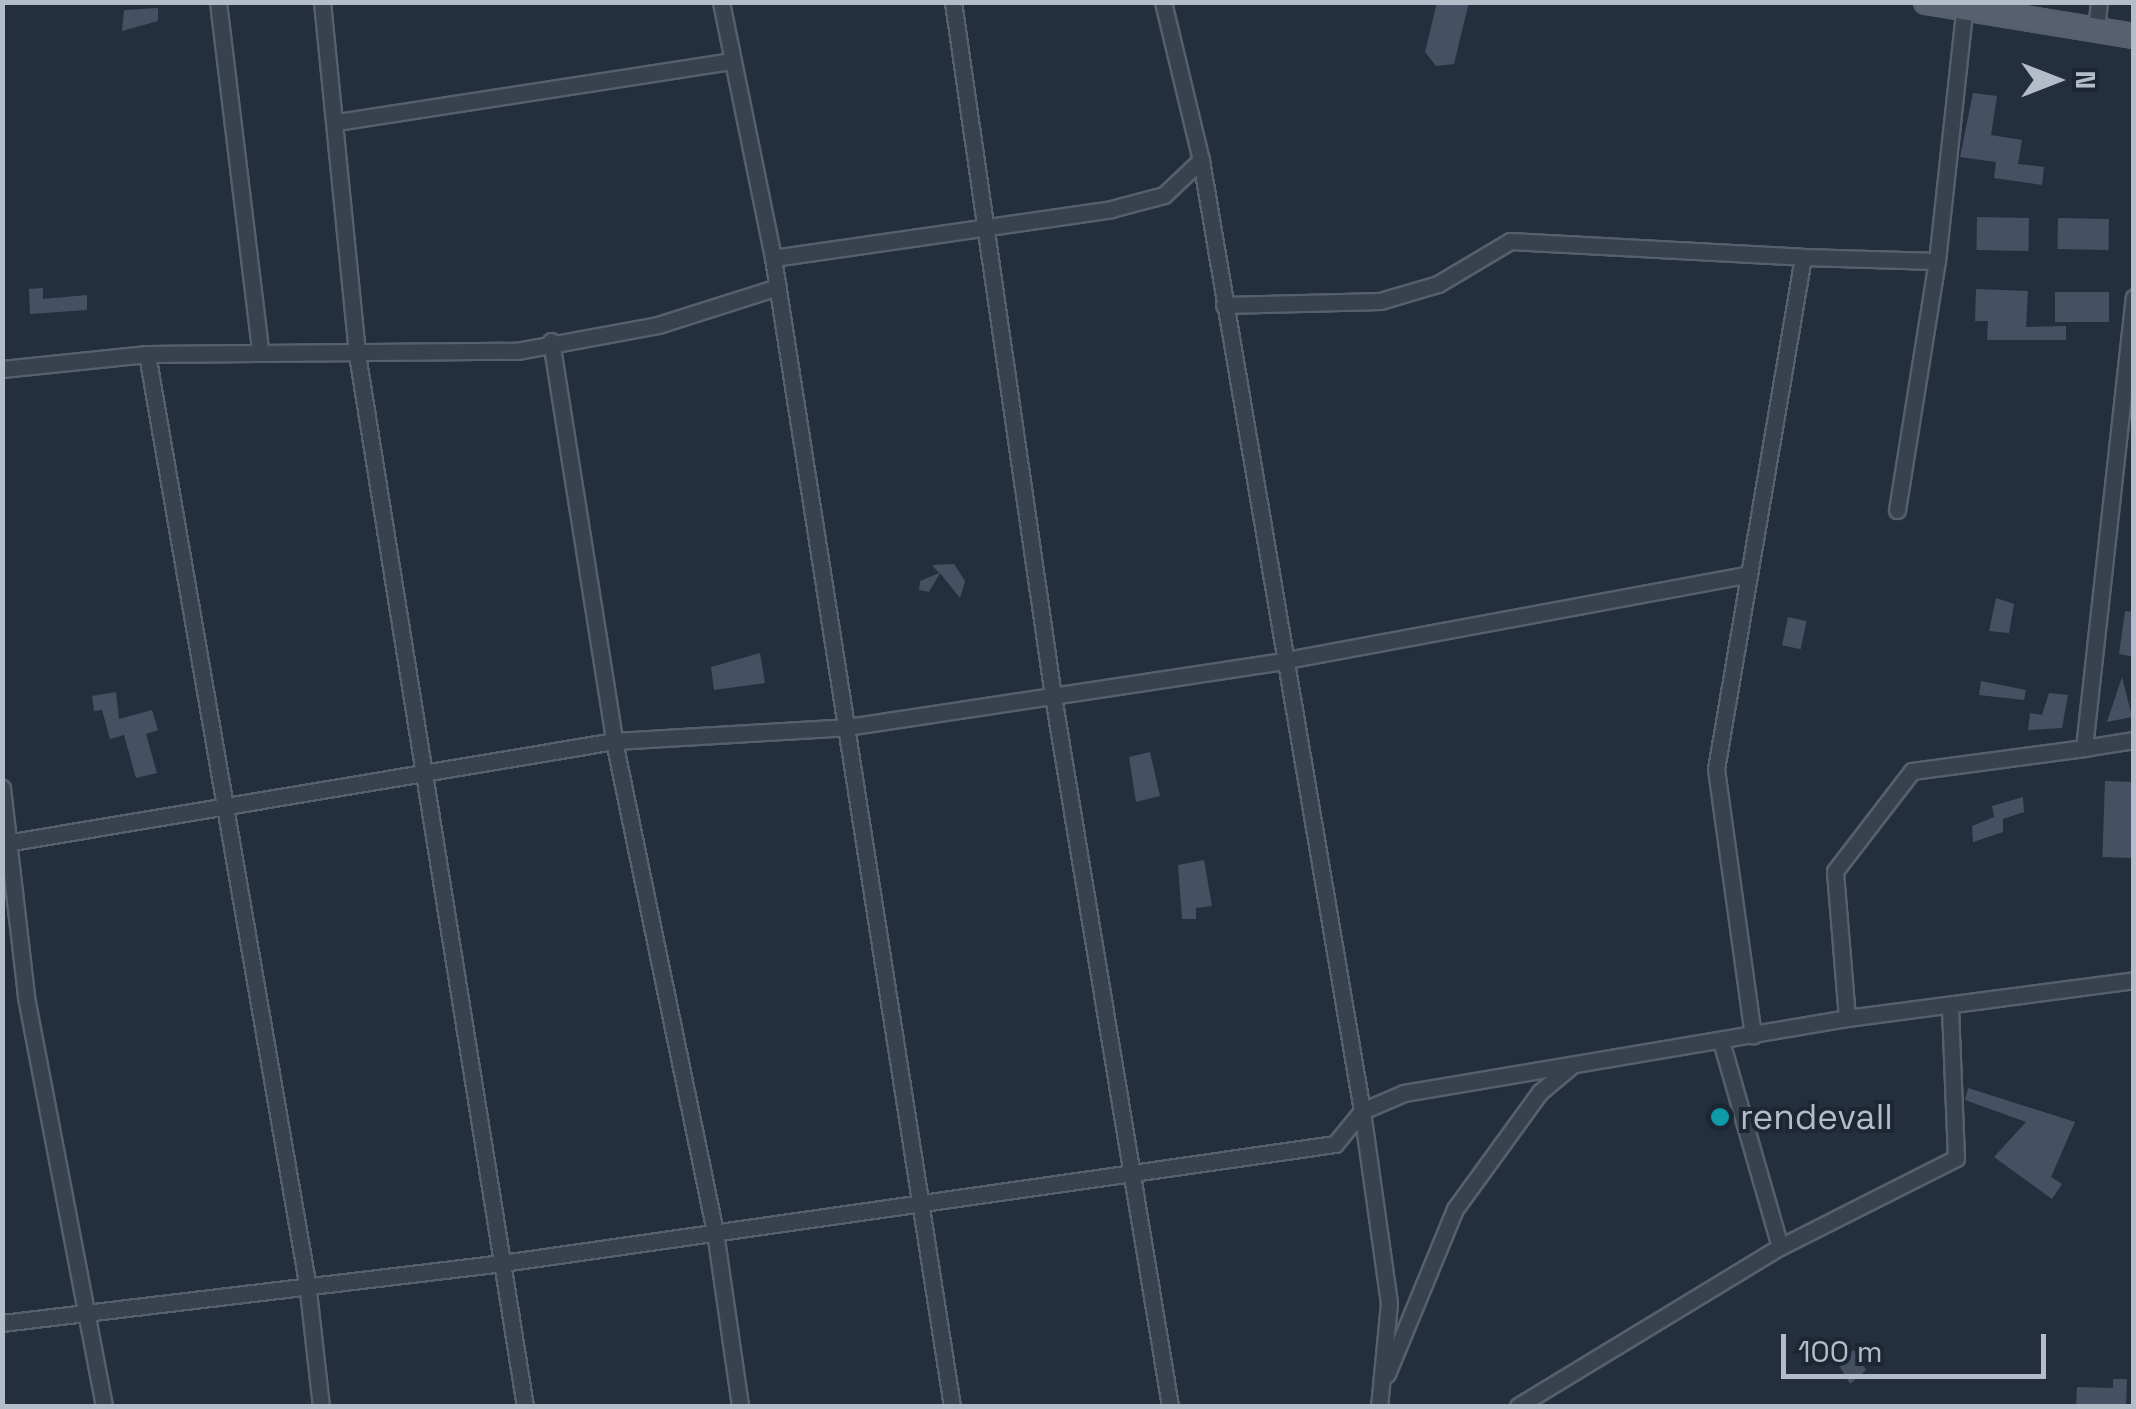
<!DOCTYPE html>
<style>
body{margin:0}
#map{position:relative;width:2136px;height:1409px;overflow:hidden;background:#242f3e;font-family:"Space Grotesk",sans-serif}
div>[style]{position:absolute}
.building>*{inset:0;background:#455162;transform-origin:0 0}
.roads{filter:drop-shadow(2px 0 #565f6c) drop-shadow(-2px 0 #565f6c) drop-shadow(0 2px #565f6c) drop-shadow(0 -2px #565f6c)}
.minor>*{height:15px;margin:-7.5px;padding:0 7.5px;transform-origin:7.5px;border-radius:7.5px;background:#38414e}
.primary>*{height:22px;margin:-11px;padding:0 11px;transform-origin:11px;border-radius:11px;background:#56606e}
.dots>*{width:28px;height:28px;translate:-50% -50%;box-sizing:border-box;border:5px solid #1d2633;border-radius:50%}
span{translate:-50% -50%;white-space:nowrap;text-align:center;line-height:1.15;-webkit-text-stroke:8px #1d2633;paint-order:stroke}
.poi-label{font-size:35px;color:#b4bcc9}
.left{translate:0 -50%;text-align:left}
.frame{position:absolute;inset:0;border:5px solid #b4bcc9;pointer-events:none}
.north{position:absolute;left:2006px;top:30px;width:100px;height:100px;-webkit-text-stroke:8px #1d2633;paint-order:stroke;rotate:90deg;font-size:28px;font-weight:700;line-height:40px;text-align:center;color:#b4bcc9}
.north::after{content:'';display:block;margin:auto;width:35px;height:45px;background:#b4bcc9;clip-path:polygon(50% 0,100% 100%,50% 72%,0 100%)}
.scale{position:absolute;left:1781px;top:1334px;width:265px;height:45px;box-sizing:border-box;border:5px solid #b4bcc9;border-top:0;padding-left:12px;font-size:30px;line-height:35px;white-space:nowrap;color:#b4bcc9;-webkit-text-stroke:8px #1d2633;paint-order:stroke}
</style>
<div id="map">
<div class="building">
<div style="clip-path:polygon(1437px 2px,1469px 2px,1454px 64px,1436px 66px,1425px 52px)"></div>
<div style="clip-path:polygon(158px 8px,158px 21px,122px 31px,124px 10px)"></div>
<div style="clip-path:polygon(1973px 93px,1997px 96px,1991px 135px,2022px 140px,2018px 164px,2044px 167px,2042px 185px,1994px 178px,1996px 162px,1960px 157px)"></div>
<div style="left:1977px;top:217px;width:52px;height:33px;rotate:1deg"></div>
<div style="left:2058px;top:218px;width:51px;height:31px;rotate:1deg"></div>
<div style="clip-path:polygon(43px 288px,43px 299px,87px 295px,87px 310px,30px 314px,29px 289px)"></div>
<div style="clip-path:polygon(1976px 289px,2028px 291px,2026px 327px,2066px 326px,2066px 340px,1987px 340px,1988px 321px,1975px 321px)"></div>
<div style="left:2055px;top:292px;width:54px;height:30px"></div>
<div style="clip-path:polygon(954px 564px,965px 581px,960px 598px,940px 573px,929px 592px,919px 590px,920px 581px,939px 573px,932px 565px)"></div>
<div style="clip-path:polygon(1996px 598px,2014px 604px,2009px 633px,1989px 631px)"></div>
<div style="clip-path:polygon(2125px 611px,2134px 612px,2134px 657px,2119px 654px)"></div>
<div style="left:1788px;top:617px;width:19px;height:29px;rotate:12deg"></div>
<div style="clip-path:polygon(760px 653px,765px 683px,714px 690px,711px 667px)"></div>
<div style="clip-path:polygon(2122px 677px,2132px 717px,2107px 722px)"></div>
<div style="clip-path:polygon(1981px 681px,2026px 690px,2024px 700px,1979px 695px)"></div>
<div style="clip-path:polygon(116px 692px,119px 719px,152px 710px,158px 730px,146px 734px,157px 773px,136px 778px,124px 735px,110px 739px,102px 710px,94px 711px,92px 696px)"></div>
<div style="clip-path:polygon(2049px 693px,2068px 695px,2062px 728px,2028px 730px,2030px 713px,2042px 715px)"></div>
<div style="clip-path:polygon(1150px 752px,1160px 796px,1136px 802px,1129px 757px)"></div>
<div style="left:2105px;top:781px;width:29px;height:76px;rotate:2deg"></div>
<div style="clip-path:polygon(2023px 797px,2024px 812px,2003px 819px,2003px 832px,1973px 842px,1972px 826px,1994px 817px,1992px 806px)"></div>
<div style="clip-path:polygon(1204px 860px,1212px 906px,1196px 908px,1196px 919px,1182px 919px,1178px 865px)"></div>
<div style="clip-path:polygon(1968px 1088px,2075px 1122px,2051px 1177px,2062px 1184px,2052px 1199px,1994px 1157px,2026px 1122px,1965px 1100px)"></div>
<div style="clip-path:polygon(1854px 1350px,1866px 1370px,1850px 1384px,1837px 1362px)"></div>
<div style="clip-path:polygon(2113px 1379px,2127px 1379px,2126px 1406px,2076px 1406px,2077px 1387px,2113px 1388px)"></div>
</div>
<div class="roads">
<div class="minor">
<div style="left:218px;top:2px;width:352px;rotate:83.1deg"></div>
<div style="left:322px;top:2px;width:354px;rotate:84.3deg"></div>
<div style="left:357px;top:354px;width:1065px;rotate:80.93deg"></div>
<div style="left:721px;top:2px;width:261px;rotate:78.5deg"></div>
<div style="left:773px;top:258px;width:1162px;rotate:81.14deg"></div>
<div style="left:953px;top:2px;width:701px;rotate:81.8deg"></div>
<div style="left:1053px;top:696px;width:720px;rotate:80.64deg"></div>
<div style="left:1163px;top:2px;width:163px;rotate:76.5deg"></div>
<div style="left:1201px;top:160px;width:965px;rotate:80.39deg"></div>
<div style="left:1362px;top:1111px;width:194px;rotate:82deg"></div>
<div style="left:1389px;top:1303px;width:103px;rotate:95.5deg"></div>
<div style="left:2096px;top:30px;width:28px;rotate:-84deg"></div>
<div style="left:337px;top:122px;width:399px;rotate:-8.8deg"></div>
<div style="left:1803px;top:257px;width:134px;rotate:1.7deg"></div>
<div style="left:773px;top:258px;width:342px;rotate:-8.2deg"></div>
<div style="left:1111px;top:209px;width:55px;rotate:-14.8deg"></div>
<div style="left:1164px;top:195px;width:51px;rotate:-43.4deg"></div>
<div style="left:1224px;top:305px;width:156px;rotate:-1.5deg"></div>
<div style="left:1380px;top:301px;width:60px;rotate:-16.3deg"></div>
<div style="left:1438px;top:284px;width:84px;rotate:-30.8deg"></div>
<div style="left:1510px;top:241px;width:293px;rotate:3.1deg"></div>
<div style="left:1803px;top:257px;width:519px;rotate:99.64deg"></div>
<div style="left:1716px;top:769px;width:269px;rotate:82.1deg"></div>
<div style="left:551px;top:341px;width:405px;rotate:81deg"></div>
<div style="left:614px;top:741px;width:501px;rotate:78.38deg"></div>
<div style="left:715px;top:1232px;width:176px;rotate:81.8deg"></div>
<div style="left:147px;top:354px;width:942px;rotate:80.22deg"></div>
<div style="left:307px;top:1282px;width:125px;rotate:83.6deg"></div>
<div style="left:2px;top:369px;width:146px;rotate:-5.9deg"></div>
<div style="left:147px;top:354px;width:370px;rotate:-0.5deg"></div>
<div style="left:517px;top:351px;width:143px;rotate:-10.4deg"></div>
<div style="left:658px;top:325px;width:126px;rotate:-17.6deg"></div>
<div style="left:1897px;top:510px;width:252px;rotate:-80.9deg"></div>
<div style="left:1937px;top:261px;width:261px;rotate:-83.8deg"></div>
<div style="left:2084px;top:748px;width:51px;rotate:-9.1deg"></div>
<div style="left:2px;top:788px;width:210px;rotate:83.4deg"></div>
<div style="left:26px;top:997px;width:416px;rotate:79.2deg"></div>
<div style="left:12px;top:842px;width:610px;rotate:-9.52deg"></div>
<div style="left:614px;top:741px;width:233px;rotate:-3.4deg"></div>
<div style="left:847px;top:727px;width:439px;rotate:-8.6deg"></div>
<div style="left:1281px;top:661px;width:476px;rotate:-10.5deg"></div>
<div style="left:1847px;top:1018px;width:147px;rotate:-94.7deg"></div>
<div style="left:1835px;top:871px;width:126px;rotate:-52.4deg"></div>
<div style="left:1912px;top:771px;width:174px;rotate:-7.6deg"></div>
<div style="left:2084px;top:748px;width:453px;rotate:-83.7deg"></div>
<div style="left:1721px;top:1041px;width:214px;rotate:74deg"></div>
<div style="left:2px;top:1323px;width:505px;rotate:-6.83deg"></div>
<div style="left:503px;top:1263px;width:840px;rotate:-8.14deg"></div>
<div style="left:1335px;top:1144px;width:43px;rotate:-50.7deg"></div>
<div style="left:1362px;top:1111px;width:46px;rotate:-23.2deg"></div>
<div style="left:1404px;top:1093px;width:449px;rotate:-9.6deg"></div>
<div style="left:1847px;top:1018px;width:290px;rotate:-7.5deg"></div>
<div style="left:1387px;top:1374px;width:178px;rotate:-67.6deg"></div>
<div style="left:1455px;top:1209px;width:145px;rotate:-54deg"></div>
<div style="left:1540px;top:1092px;width:39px;rotate:-40deg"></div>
<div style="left:1518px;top:1406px;width:306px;rotate:-31.3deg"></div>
<div style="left:1780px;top:1247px;width:197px;rotate:-26.8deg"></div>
<div style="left:1956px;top:1158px;width:152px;rotate:-92.3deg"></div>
</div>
<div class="primary">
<div style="left:1926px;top:2px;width:211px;rotate:9.3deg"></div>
</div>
</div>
<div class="dots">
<div style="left:1720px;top:1117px;background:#0f9aa8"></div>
</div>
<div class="poi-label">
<span class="left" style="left:1740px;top:1117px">rendevall</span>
</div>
<div class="frame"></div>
<div class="north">N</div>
<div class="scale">100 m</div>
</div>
